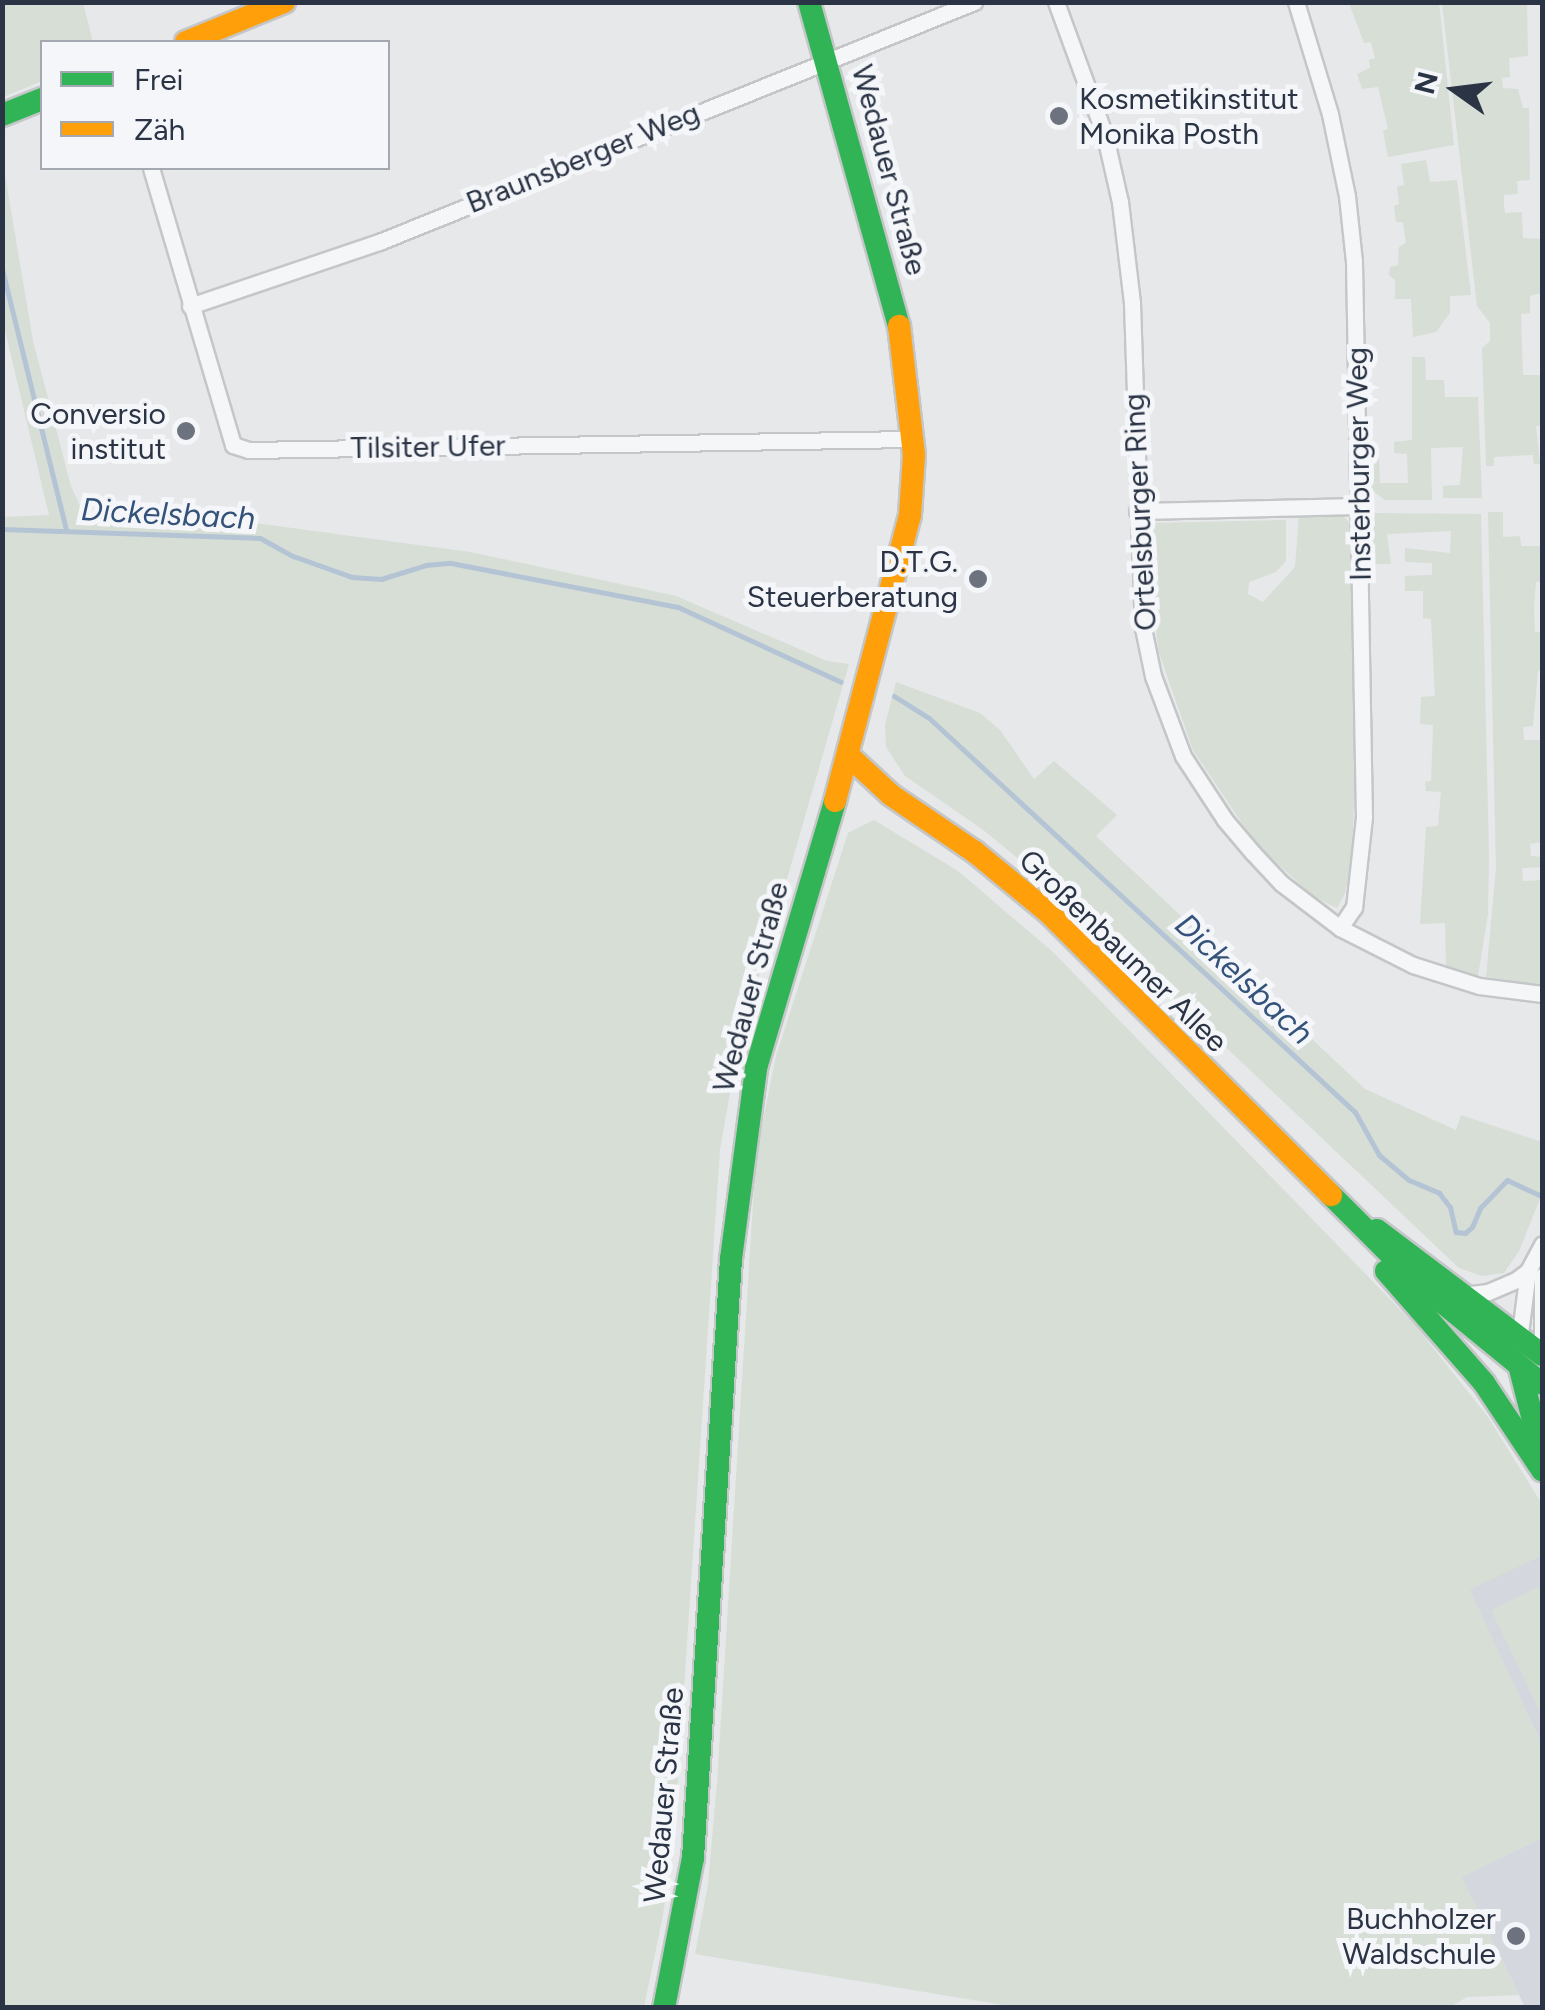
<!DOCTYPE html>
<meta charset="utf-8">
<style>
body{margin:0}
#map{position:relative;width:1545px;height:2010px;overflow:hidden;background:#e6e8ea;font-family:Figtree,sans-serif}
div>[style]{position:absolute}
.built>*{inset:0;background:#d4d7dd}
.green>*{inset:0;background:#d6ded6}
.stream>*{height:5px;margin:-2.5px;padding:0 2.5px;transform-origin:2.5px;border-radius:2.5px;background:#b4c4d5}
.roads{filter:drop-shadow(2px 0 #c4c6c8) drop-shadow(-2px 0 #c4c6c8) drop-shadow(0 2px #c4c6c8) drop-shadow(0 -2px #c4c6c8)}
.street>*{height:15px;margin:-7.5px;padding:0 7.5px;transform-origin:7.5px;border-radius:7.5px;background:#f5f6f7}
.fast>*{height:22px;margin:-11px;padding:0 11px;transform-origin:11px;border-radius:11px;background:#30b455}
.slow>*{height:22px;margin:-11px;padding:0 11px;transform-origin:11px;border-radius:11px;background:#ff9f0a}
.dots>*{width:28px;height:28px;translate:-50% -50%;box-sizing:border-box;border:5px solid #f4f6f9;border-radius:50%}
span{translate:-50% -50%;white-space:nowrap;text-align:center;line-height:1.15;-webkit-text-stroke:10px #f4f6f9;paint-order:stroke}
.poi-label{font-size:30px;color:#2b3445}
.left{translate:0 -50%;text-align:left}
.right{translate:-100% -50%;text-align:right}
.street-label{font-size:30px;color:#2b3445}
.water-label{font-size:32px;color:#34527a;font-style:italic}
.frame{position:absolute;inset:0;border:5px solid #2b3445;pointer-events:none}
.legend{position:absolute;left:40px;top:40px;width:350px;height:130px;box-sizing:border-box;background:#f4f6f9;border:2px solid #a4a8b1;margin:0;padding:12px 18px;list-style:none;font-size:30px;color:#2b3445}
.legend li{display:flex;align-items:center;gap:20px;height:50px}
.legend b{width:50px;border:2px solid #a4a8b1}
.north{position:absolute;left:1405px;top:40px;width:100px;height:100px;-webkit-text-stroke:8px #f4f6f9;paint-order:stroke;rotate:284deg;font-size:28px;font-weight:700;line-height:40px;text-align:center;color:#2b3445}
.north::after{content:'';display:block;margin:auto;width:35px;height:45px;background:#2b3445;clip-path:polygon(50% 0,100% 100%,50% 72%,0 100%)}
</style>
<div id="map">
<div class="built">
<div style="clip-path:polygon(1542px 1555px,1542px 1745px,1469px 1589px)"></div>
<div style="clip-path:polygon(1542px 1838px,1542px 2007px,1525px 2007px,1461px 1877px)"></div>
</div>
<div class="green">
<div style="clip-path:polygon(3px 2px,83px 3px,93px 42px,42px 42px,42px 81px,3px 97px)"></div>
<div style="clip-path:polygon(1349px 3px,1439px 3px,1454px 145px,1388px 157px,1383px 131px,1388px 129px,1378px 87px,1362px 89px,1357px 74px,1370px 68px,1369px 60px,1375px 58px,1371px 42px,1364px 43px)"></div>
<div style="clip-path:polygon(1442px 3px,1527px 3px,1528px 56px,1509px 58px,1510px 77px,1502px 78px,1503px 88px,1518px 89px,1523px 108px,1529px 108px,1530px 180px,1517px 181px,1518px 194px,1504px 195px,1504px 204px,1505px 213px,1522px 212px,1523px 238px,1541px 239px,1541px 293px,1530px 296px,1530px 313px,1521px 314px,1523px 375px,1542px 375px,1541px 425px,1536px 426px,1540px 464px,1534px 464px,1533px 455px,1494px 457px,1494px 466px,1486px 466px,1482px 348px,1490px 341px,1490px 323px,1477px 306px)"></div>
<div style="clip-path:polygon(1426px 160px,1430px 182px,1457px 180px,1471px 295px,1450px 296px,1450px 313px,1436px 332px,1413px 337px,1411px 299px,1395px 299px,1395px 280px,1389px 275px,1390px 267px,1398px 265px,1399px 247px,1406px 243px,1403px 222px,1396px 222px,1394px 206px,1399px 204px,1397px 187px,1404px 185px,1401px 164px)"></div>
<div style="clip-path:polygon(3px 163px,33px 341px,71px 486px,84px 515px,169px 523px,255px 523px,470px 552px,676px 596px,827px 661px,849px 664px,737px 1052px,720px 1150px,675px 1822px,663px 1915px,644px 2007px,3px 2007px,2px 517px,49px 515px,3px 322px)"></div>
<div style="clip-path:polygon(1412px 357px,1425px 357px,1426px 380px,1444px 380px,1445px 397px,1478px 397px,1482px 498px,1443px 498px,1443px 486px,1460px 485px,1463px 447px,1431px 448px,1432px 500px,1385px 500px,1370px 489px,1369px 455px,1379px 455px,1380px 483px,1408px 483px,1407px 454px,1394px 453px,1394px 442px,1412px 440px)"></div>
<div style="clip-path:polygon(1488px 512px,1503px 512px,1503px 537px,1520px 536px,1521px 546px,1542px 546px,1542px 581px,1536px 582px,1534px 608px,1535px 632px,1542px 632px,1542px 670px,1538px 671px,1533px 726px,1523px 727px,1524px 740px,1542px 740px,1542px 842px,1530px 844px,1531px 856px,1542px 857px,1542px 867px,1522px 868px,1523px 881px,1542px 880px,1542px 986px,1486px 977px,1496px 868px)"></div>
<div style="clip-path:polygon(1369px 513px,1481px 514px,1489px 857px,1488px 914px,1478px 976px,1446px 967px,1445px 923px,1420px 924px,1426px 827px,1438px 826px,1441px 792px,1426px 791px,1425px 782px,1431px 781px,1433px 725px,1420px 724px,1421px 697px,1435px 696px,1431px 619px,1423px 618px,1423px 591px,1405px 591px,1405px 576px,1432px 575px,1432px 563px,1405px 562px,1405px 548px,1450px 553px,1451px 531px,1387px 534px,1391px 564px,1368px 564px)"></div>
<div style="clip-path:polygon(1342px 514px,1350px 524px,1355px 764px,1352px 862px,1345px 893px,1337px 908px,1314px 897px,1256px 844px,1193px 750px,1158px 650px,1147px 540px,1154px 523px,1286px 520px,1286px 561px,1276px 572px,1249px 582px,1248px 594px,1263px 602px,1295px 567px,1299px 515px)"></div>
<div style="clip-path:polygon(896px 682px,980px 713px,1000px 730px,1034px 779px,1054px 761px,1117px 815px,1096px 836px,1365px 1089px,1456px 1130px,1461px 1115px,1542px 1142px,1542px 1194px,1519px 1251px,1504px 1273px,1482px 1276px,1459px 1268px,1082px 911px,982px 829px,905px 776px,886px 747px,885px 725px)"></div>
<div style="clip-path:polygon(874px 820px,958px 871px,1053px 952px,1415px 1325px,1488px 1417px,1542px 1504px,1542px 1555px,1470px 1590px,1542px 1745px,1542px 1838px,1462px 1877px,1519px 1995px,1467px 1997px,1448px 2008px,1015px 2007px,695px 1954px,708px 1884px,717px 1783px,756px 1155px,776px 1056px,848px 833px)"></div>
<div style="clip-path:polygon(1542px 1585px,1542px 1716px,1491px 1610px)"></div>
</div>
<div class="stream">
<div style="left:2px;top:269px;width:268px;rotate:76.2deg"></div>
<div style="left:2px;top:529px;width:258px;rotate:2deg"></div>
<div style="left:260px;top:538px;width:38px;rotate:29deg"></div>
<div style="left:293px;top:556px;width:63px;rotate:19.6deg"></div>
<div style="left:352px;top:577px;width:29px;rotate:4deg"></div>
<div style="left:381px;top:579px;width:47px;rotate:-17.3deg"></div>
<div style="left:426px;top:565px;width:25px;rotate:-5deg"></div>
<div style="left:451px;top:563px;width:231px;rotate:11deg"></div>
<div style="left:678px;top:607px;width:179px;rotate:24.7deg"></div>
<div style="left:894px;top:696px;width:41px;rotate:32.2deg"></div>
<div style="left:929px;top:718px;width:580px;rotate:42.77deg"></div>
<div style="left:1355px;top:1112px;width:49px;rotate:60.8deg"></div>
<div style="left:1379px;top:1155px;width:39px;rotate:40deg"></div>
<div style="left:1409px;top:1180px;width:33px;rotate:23deg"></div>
<div style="left:1439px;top:1193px;width:18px;rotate:52deg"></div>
<div style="left:1450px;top:1207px;width:26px;rotate:77deg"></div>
<div style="left:1456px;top:1232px;width:9px;rotate:6deg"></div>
<div style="left:1465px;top:1233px;width:9px;rotate:-41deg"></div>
<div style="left:1472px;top:1227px;width:21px;rotate:-67deg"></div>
<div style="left:1480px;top:1208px;width:39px;rotate:-46deg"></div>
<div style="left:1507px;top:1180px;width:38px;rotate:25deg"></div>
</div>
<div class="roads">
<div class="street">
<div style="left:1056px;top:2px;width:143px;rotate:69.9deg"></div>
<div style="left:1105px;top:136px;width:68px;rotate:77.2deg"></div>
<div style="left:1120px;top:202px;width:102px;rotate:83.2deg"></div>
<div style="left:1132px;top:303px;width:325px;rotate:88.1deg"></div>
<div style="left:1143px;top:628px;width:49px;rotate:78.2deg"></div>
<div style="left:1153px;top:676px;width:85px;rotate:69.4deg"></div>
<div style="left:1183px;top:756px;width:77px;rotate:56.7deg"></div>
<div style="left:1225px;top:820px;width:43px;rotate:49.7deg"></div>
<div style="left:1253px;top:853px;width:41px;rotate:47deg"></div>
<div style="left:1281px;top:883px;width:74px;rotate:37.3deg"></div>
<div style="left:1340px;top:928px;width:82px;rotate:26.9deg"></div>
<div style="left:1413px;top:965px;width:69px;rotate:17.7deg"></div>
<div style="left:1479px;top:986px;width:64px;rotate:7.2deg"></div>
<div style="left:1296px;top:2px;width:117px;rotate:73.1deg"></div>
<div style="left:1330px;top:114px;width:84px;rotate:78.3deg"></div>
<div style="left:1347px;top:196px;width:66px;rotate:83.9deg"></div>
<div style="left:1354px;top:262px;width:555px;rotate:88.97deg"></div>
<div style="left:1364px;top:817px;width:91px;rotate:96.3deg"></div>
<div style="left:1354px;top:907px;width:25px;rotate:124deg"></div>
<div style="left:151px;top:168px;width:289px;rotate:73.5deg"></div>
<div style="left:233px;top:445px;width:16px;rotate:18deg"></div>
<div style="left:248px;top:450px;width:665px;rotate:-0.95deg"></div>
<div style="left:190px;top:306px;width:200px;rotate:-18.7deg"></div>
<div style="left:379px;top:242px;width:642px;rotate:-21.97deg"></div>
<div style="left:1137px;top:511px;width:224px;rotate:-1.3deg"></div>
<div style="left:1542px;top:1276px;width:60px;rotate:90deg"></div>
<div style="left:1463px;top:1295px;width:25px;rotate:-7deg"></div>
<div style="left:1488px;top:1292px;width:30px;rotate:-23deg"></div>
<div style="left:1516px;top:1280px;width:15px;rotate:-37deg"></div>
<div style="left:1528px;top:1271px;width:30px;rotate:-62deg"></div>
<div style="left:1519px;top:1341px;width:71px;rotate:-82.7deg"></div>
</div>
<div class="fast">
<div style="left:809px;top:2px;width:336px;rotate:74.5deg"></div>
<div style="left:2px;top:115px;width:43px;rotate:-21.8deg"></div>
<div style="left:1331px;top:1195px;width:127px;rotate:45deg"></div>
<div style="left:1421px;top:1285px;width:156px;rotate:39.3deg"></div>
<div style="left:1377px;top:1230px;width:207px;rotate:37.1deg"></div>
<div style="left:1386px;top:1271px;width:149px;rotate:48.8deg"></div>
<div style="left:1484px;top:1383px;width:105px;rotate:56.3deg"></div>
<div style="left:1520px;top:1369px;width:89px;rotate:75.7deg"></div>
<div style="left:664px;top:2008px;width:153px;rotate:-79.1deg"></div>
<div style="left:693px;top:1858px;width:600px;rotate:-86.37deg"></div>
<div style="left:731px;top:1259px;width:193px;rotate:-82.5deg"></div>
<div style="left:756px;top:1068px;width:278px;rotate:-73.5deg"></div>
</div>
<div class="slow">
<div style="left:186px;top:42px;width:106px;rotate:-22.2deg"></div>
<div style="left:849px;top:756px;width:57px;rotate:42.9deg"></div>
<div style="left:891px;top:795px;width:102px;rotate:34.2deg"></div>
<div style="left:975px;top:852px;width:96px;rotate:39.5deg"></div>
<div style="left:1049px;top:913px;width:399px;rotate:45deg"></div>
<div style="left:835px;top:801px;width:296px;rotate:-75.3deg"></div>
<div style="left:910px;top:515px;width:60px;rotate:-86.2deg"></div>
<div style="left:914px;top:455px;width:130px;rotate:-96.6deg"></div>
</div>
</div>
<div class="dots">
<div style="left:1059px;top:116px;background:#6c737f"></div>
<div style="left:186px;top:431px;background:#6c737f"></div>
<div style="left:978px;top:579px;background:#6c737f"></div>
<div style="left:1516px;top:1936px;background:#6c737f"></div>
</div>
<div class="poi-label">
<span class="left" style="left:1079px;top:116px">Kosmetikinstitut<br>Monika Posth</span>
<span class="right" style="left:166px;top:431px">Conversio<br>institut</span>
<span class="right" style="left:958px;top:579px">D.T.G.<br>Steuerberatung</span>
<span class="right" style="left:1496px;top:1936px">Buchholzer<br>Waldschule</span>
</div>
<div class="street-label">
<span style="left:583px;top:158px;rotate:-22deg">Braunsberger Weg</span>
<span style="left:889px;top:170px;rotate:75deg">Wedauer Straße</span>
<span style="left:428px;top:447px;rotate:-1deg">Tilsiter Ufer</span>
<span style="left:1359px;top:464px;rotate:-91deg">Insterburger Weg</span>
<span style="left:1140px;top:512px;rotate:-93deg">Ortelsburger Ring</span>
<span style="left:1123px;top:951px;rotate:44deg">Großenbaumer Allee</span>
<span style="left:751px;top:987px;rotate:-75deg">Wedauer Straße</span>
<span style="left:664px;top:1795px;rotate:-85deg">Wedauer Straße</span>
</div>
<div class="water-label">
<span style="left:168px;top:514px;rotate:3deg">Dickelsbach</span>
<span style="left:1244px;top:979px;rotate:43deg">Dickelsbach</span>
</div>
<div class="frame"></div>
<ul class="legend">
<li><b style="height:12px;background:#30b455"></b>Frei</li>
<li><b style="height:12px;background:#ff9f0a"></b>Zäh</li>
</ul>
<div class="north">N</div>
</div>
